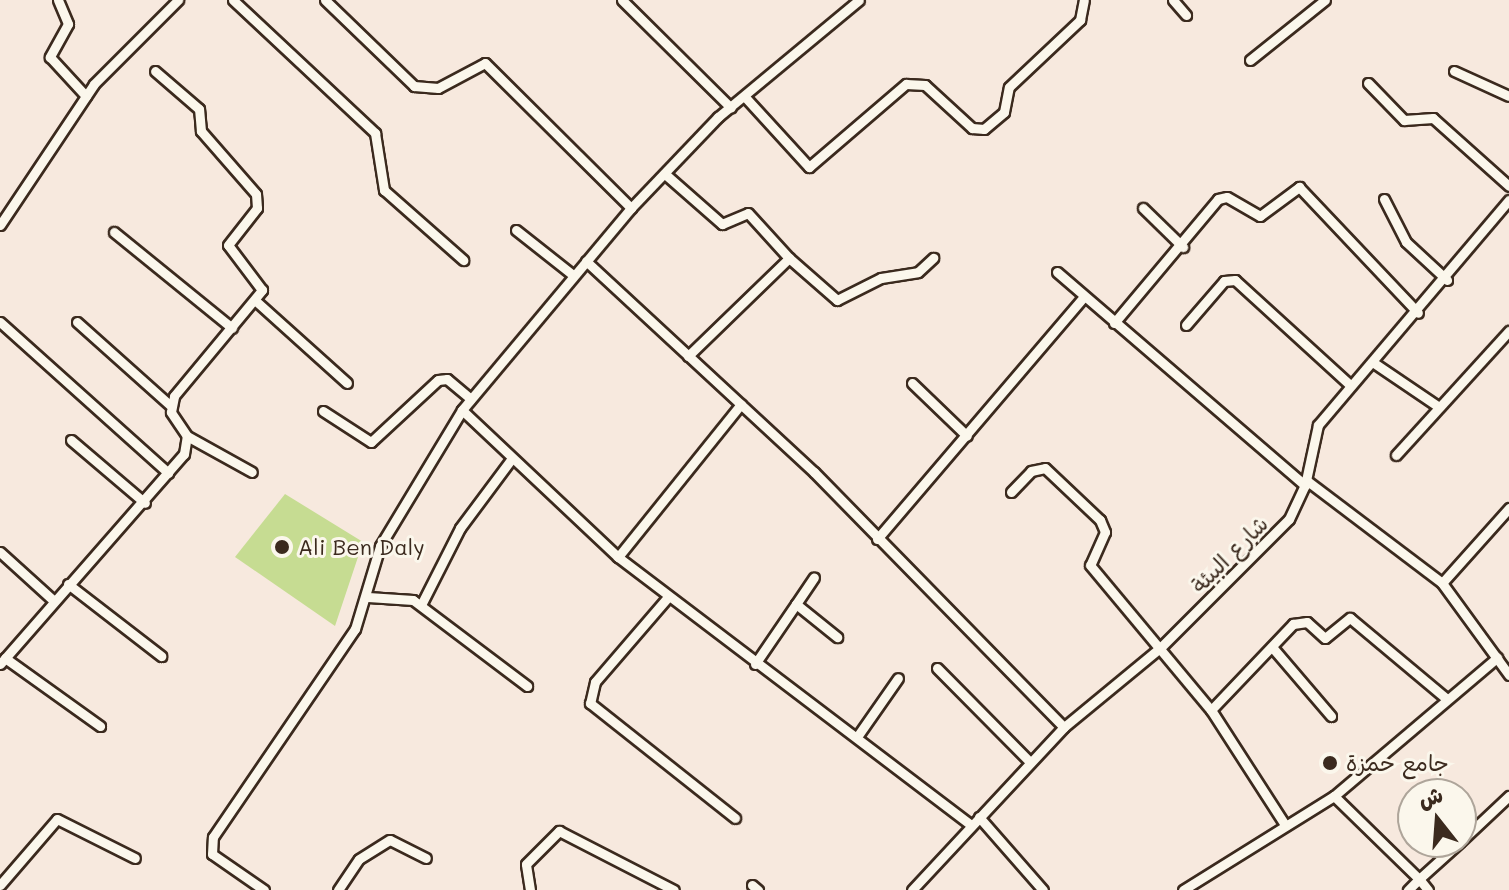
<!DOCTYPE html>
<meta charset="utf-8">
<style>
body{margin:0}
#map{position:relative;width:1509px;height:890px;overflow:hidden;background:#f7e9de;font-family:Mali,"Playpen Sans Arabic",sans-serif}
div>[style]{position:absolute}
.green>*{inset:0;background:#c6dc92}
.roads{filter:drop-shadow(2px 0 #3b2a1e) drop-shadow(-2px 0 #3b2a1e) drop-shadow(0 2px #3b2a1e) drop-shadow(0 -2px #3b2a1e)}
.minor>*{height:9px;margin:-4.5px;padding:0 4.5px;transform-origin:4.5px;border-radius:4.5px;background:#fbf7ec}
.dots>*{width:22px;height:22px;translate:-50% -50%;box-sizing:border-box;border:4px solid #fbf7ec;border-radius:50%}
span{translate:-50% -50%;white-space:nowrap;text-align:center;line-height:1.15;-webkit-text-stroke:6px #fbf7ec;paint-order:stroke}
.poi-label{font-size:22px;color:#3b2a1e}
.left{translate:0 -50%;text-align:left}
.street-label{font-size:22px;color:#3b2a1e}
.north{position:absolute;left:1397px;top:778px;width:80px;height:80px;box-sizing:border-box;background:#fbf7ec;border:2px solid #aea59a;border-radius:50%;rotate:343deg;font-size:22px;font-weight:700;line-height:32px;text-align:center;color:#3b2a1e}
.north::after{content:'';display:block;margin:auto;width:28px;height:36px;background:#3b2a1e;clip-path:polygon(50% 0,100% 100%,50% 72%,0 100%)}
</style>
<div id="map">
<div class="green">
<div style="clip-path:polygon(285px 494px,363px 542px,335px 626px,235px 557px)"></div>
</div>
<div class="roads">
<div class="minor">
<div style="left:58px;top:0;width:26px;rotate:67deg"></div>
<div style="left:68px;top:24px;width:38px;rotate:119deg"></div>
<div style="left:50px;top:57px;width:53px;rotate:47.3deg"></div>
<div style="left:233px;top:0;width:195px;rotate:43.1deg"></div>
<div style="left:375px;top:133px;width:58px;rotate:81deg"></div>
<div style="left:384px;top:190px;width:106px;rotate:41.5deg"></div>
<div style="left:325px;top:0;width:124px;rotate:44deg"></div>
<div style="left:414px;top:86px;width:24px;rotate:5deg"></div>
<div style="left:438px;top:88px;width:53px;rotate:-28deg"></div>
<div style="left:485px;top:63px;width:206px;rotate:44.8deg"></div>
<div style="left:622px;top:0;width:153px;rotate:44.7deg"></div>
<div style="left:1173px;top:0;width:20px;rotate:49deg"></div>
<div style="left:1250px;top:60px;width:96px;rotate:-38.7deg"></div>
<div style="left:1454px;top:71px;width:60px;rotate:24.4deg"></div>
<div style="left:1368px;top:83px;width:52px;rotate:45.8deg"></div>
<div style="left:1404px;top:120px;width:29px;rotate:-4deg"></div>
<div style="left:1433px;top:118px;width:102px;rotate:41.8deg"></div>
<div style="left:745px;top:97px;width:95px;rotate:47.6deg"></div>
<div style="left:809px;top:167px;width:128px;rotate:-40.6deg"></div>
<div style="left:906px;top:84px;width:19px;rotate:3deg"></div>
<div style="left:925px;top:85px;width:64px;rotate:42.5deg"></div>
<div style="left:972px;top:128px;width:12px;rotate:5deg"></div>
<div style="left:984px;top:129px;width:26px;rotate:-40deg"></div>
<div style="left:1004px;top:112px;width:25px;rotate:-79deg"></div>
<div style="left:1009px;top:87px;width:98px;rotate:-43.3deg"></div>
<div style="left:1080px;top:20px;width:20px;rotate:-79deg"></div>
<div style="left:665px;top:174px;width:76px;rotate:41.3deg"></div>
<div style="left:722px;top:224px;width:28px;rotate:-23deg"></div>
<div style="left:748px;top:213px;width:61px;rotate:47.7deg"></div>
<div style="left:1384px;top:199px;width:48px;rotate:62.9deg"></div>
<div style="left:1406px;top:242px;width:56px;rotate:42.8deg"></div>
<div style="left:1143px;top:208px;width:56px;rotate:44.3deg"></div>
<div style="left:0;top:225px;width:169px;rotate:-56.3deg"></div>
<div style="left:94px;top:84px;width:119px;rotate:-45deg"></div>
<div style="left:516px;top:230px;width:73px;rotate:38.3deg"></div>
<div style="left:114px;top:232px;width:152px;rotate:39.1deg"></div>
<div style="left:586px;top:261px;width:311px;rotate:42.8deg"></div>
<div style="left:814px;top:472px;width:357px;rotate:45.6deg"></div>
<div style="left:1057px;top:272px;width:327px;rotate:40.7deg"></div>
<div style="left:257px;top:302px;width:121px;rotate:42deg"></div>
<div style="left:0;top:322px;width:226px;rotate:41.9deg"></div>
<div style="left:77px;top:322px;width:126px;rotate:41.8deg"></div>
<div style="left:1114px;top:323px;width:162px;rotate:-50deg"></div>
<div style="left:1218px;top:199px;width:9px;rotate:-13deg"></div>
<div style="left:1227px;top:197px;width:38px;rotate:30deg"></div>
<div style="left:1260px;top:216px;width:49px;rotate:-36.6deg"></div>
<div style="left:1299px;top:187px;width:173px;rotate:46.6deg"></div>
<div style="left:1186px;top:325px;width:58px;rotate:-49.2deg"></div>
<div style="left:1224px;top:281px;width:11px;rotate:-5deg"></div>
<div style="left:1235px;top:280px;width:156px;rotate:42.4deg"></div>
<div style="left:688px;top:356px;width:141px;rotate:-44.1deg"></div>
<div style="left:789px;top:258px;width:64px;rotate:41.2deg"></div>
<div style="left:837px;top:300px;width:49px;rotate:-26.6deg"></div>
<div style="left:881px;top:278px;width:37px;rotate:-9deg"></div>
<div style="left:918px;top:272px;width:21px;rotate:-43deg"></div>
<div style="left:1374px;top:363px;width:78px;rotate:34.1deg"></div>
<div style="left:912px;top:383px;width:76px;rotate:43.9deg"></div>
<div style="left:462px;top:410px;width:214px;rotate:43.3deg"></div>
<div style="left:618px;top:557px;width:443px;rotate:37.2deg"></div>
<div style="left:323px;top:411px;width:57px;rotate:32.9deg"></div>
<div style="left:371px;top:442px;width:91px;rotate:-42.8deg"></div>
<div style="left:438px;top:380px;width:9px;rotate:-6deg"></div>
<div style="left:447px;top:379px;width:31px;rotate:40deg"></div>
<div style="left:187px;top:436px;width:74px;rotate:29deg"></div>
<div style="left:71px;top:440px;width:97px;rotate:40.4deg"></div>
<div style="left:1396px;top:455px;width:168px;rotate:-47.7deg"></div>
<div style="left:1306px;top:480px;width:171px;rotate:37.1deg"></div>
<div style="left:1442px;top:583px;width:114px;rotate:53.9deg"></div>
<div style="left:1011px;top:492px;width:29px;rotate:-46deg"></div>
<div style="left:1031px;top:471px;width:14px;rotate:-12deg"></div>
<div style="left:1045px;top:468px;width:76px;rotate:43.4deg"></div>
<div style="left:1100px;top:520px;width:13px;rotate:67deg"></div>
<div style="left:1105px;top:532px;width:36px;rotate:114deg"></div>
<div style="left:1090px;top:565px;width:189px;rotate:50.2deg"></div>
<div style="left:1211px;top:710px;width:137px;rotate:57.2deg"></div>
<div style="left:877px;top:539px;width:318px;rotate:-49.5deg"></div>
<div style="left:0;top:552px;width:72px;rotate:42.2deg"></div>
<div style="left:618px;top:557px;width:196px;rotate:-51.2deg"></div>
<div style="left:1442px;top:583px;width:101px;rotate:-48.2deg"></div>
<div style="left:68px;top:584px;width:118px;rotate:37.7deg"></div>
<div style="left:368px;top:597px;width:45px;rotate:3.8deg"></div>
<div style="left:413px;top:600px;width:143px;rotate:37deg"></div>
<div style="left:668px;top:597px;width:112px;rotate:130.7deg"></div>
<div style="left:595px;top:682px;width:22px;rotate:103deg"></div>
<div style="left:590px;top:703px;width:185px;rotate:38.4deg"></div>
<div style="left:796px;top:604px;width:32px;rotate:-56deg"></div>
<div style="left:421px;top:605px;width:86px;rotate:-63.1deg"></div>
<div style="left:460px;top:528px;width:84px;rotate:-53.3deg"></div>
<div style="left:1272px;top:647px;width:91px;rotate:49.5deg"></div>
<div style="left:5px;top:658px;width:117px;rotate:35.6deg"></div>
<div style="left:0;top:664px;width:279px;rotate:-48.8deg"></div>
<div style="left:184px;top:454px;width:18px;rotate:-81deg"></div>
<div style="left:187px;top:436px;width:29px;rotate:-124deg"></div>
<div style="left:171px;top:412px;width:16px;rotate:-79deg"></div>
<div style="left:174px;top:396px;width:138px;rotate:-50.3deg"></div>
<div style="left:262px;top:290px;width:56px;rotate:-127.1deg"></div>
<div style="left:228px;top:245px;width:47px;rotate:-51.9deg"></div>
<div style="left:257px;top:208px;width:14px;rotate:-94deg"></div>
<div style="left:256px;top:194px;width:84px;rotate:-131.1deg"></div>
<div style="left:201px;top:131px;width:22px;rotate:-95deg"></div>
<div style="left:199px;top:109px;width:58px;rotate:-139.2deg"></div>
<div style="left:755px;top:664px;width:73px;rotate:-55.7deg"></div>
<div style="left:796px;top:604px;width:53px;rotate:38.8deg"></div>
<div style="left:937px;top:668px;width:132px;rotate:45.3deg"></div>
<div style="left:1211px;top:710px;width:119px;rotate:-46.4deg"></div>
<div style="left:1293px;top:624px;width:14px;rotate:-8deg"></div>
<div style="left:1307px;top:622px;width:24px;rotate:42deg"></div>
<div style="left:1325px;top:638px;width:32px;rotate:-39deg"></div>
<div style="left:1350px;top:618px;width:126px;rotate:39.9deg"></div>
<div style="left:859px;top:734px;width:68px;rotate:-55.1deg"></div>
<div style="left:1334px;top:796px;width:119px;rotate:44.3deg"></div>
<div style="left:1419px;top:879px;width:16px;rotate:135deg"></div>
<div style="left:979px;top:817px;width:97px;rotate:48.8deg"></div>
<div style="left:1461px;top:841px;width:66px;rotate:-43.2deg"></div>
<div style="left:0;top:885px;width:87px;rotate:-49.2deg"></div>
<div style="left:57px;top:819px;width:87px;rotate:26.6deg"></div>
<div style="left:752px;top:885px;width:8px;rotate:40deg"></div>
<div style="left:264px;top:890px;width:63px;rotate:-145.3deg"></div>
<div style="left:212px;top:854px;width:17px;rotate:-87deg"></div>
<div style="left:213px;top:837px;width:252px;rotate:-55.7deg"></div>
<div style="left:355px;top:629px;width:87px;rotate:-73.2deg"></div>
<div style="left:380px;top:546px;width:159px;rotate:-58.9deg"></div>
<div style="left:462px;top:410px;width:263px;rotate:-50.1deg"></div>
<div style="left:631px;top:208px;width:126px;rotate:-46.3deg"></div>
<div style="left:718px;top:117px;width:183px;rotate:-39.7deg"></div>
<div style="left:338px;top:890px;width:37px;rotate:-56deg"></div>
<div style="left:359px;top:859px;width:36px;rotate:-32deg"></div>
<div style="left:390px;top:840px;width:40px;rotate:26.6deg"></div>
<div style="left:530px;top:890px;width:26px;rotate:-99deg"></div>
<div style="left:526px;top:864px;width:47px;rotate:-45deg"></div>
<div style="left:559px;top:831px;width:129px;rotate:27.2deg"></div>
<div style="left:912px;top:890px;width:223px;rotate:-47deg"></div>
<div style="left:1064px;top:727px;width:124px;rotate:-39.5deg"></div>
<div style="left:1160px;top:648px;width:182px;rotate:-45deg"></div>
<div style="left:1289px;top:519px;width:38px;rotate:-65deg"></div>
<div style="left:1305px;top:485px;width:61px;rotate:-77.8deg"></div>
<div style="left:1318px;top:425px;width:295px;rotate:-49.7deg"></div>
<div style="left:1183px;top:890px;width:178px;rotate:-31.9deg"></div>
<div style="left:1334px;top:796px;width:214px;rotate:-40.3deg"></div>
<div style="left:1428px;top:890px;width:14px;rotate:-129deg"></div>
<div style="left:1419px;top:879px;width:55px;rotate:-42.1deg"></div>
</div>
</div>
<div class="dots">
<div style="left:282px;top:547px;background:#3b2a1e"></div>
<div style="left:1330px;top:763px;background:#3b2a1e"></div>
</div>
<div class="poi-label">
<span class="left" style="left:298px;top:547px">Ali Ben Daly</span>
<span class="left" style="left:1346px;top:763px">جامع حمزة</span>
</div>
<div class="street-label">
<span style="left:1229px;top:554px;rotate:-45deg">شارع البيئة</span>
</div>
<div class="north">ش</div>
</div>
